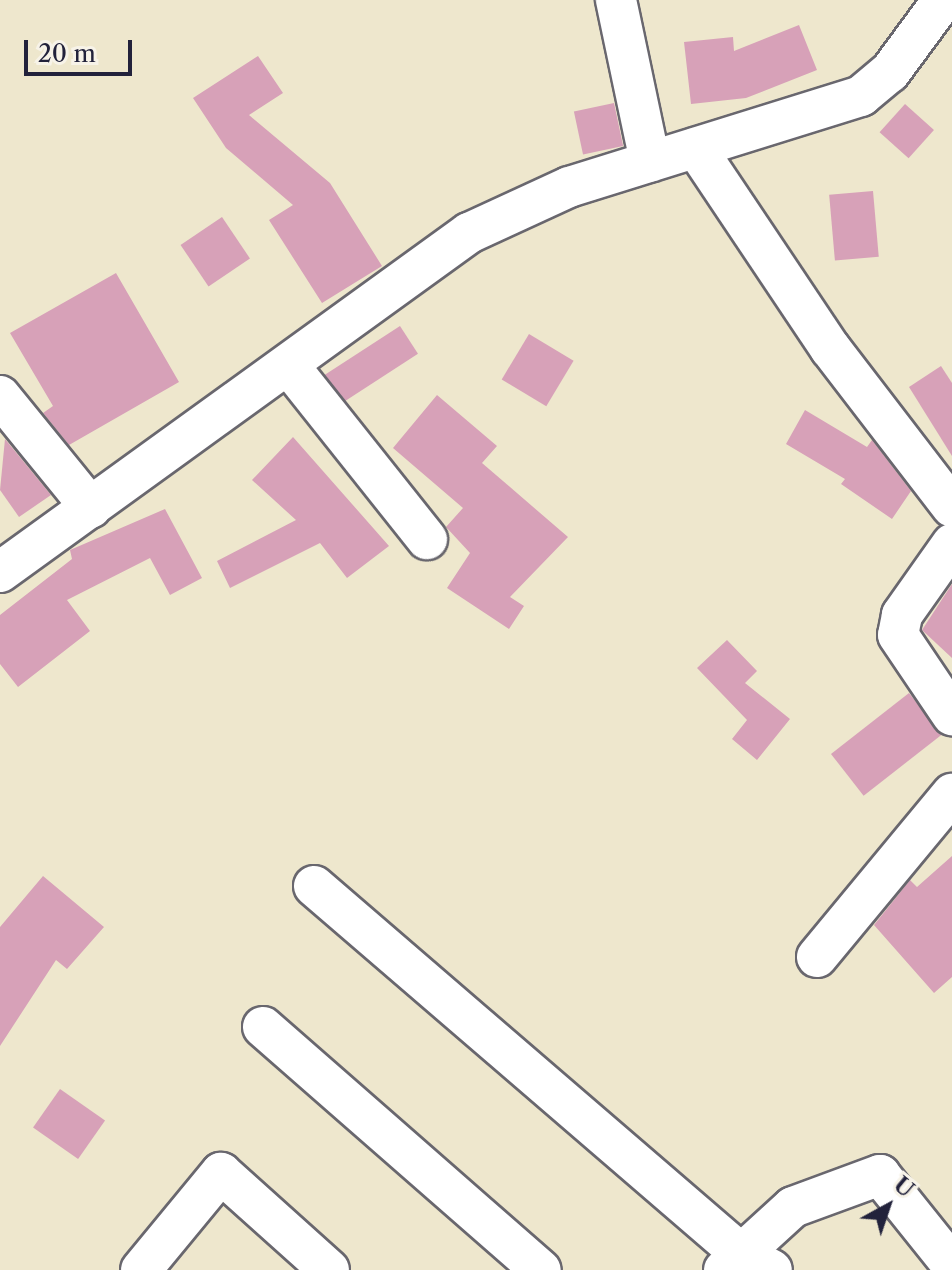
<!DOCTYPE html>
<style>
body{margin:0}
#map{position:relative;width:952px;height:1270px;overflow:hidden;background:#eee7cd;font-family:"Libre Caslon Text",serif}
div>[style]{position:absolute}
.building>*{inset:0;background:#d7a1b8;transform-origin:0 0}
.roads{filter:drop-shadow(2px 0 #69676e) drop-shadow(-2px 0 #69676e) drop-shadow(0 2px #69676e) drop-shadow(0 -2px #69676e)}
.minor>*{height:40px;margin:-20px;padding:0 20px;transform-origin:20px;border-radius:20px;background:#fff}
span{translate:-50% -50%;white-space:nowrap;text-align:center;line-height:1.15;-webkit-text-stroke:6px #f7f3e8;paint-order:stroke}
.north{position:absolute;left:848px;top:1166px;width:80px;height:80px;-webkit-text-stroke:6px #f7f3e8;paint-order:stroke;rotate:40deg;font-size:22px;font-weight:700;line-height:32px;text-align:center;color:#22223b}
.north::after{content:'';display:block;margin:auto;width:28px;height:36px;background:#22223b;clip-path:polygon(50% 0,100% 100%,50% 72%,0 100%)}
.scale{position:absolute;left:24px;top:40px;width:108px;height:36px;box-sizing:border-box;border:4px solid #22223b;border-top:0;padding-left:10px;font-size:24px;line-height:28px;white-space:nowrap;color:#22223b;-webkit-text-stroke:6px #f7f3e8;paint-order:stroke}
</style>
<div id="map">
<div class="building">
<div style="clip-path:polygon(799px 25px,817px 70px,746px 98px,691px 104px,684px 42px,733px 37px,734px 51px)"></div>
<div style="clip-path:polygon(258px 56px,283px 93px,249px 115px,330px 183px,382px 266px,322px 303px,269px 220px,293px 205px,226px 148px,193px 98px)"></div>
<div style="left:614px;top:103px;width:44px;height:41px;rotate:78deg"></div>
<div style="left:905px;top:104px;width:39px;height:38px;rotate:42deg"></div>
<div style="left:873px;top:191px;width:66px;height:44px;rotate:85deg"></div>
<div style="left:222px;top:217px;width:50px;height:50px;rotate:56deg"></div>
<div style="clip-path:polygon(116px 273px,179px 382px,69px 445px,43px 413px,53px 406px,10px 333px)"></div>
<div style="left:400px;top:326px;width:33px;height:90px;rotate:57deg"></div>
<div style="left:529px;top:334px;width:52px;height:53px;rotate:31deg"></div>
<div style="clip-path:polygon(941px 366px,952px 383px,952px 456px,909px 387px)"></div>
<div style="clip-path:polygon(437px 395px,497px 446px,482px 463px,568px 537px,510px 597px,524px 606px,509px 629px,447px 588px,470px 553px,446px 527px,463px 508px,393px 448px)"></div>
<div style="clip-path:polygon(805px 410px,867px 447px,872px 440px,911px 491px,892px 519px,841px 484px,845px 479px,786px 444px)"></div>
<div style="clip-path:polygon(293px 437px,389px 546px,347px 578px,320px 543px,230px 588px,217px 561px,296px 520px,252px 480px)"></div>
<div style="clip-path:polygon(5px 439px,51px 495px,19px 517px,0 490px)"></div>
<div style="clip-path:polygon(165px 509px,202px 578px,170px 595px,150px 558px,67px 600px,90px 631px,18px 687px,0 664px,0 615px,72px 559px,70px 550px)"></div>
<div style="clip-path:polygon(952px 584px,952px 658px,922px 630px)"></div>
<div style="clip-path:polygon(727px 640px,757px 671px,745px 683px,790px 719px,757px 760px,732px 739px,747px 720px,697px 668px)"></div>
<div style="left:909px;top:693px;width:53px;height:99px;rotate:52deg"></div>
<div style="clip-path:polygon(952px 856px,952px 977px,934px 993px,874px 925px,910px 880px,917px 887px)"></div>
<div style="clip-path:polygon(43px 876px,104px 927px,67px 969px,56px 960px,0 1046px,0 927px)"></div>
<div style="left:60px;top:1089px;width:55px;height:47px;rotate:35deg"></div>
</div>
<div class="roads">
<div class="minor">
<div style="left:616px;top:0;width:165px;rotate:78.1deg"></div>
<div style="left:696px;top:148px;width:241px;rotate:56.2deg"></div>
<div style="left:830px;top:348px;width:200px;rotate:52.5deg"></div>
<div style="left:290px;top:367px;width:220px;rotate:51.5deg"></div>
<div style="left:0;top:396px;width:144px;rotate:50.9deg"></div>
<div style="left:952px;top:544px;width:87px;rotate:125.2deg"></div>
<div style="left:902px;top:615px;width:20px;rotate:101deg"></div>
<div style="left:898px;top:635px;width:97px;rotate:56deg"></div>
<div style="left:0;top:572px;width:579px;rotate:-35.86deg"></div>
<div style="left:469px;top:233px;width:110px;rotate:-24.7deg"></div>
<div style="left:569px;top:187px;width:306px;rotate:-17.3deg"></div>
<div style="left:861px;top:96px;width:38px;rotate:-40deg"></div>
<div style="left:890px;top:72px;width:89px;rotate:-53.6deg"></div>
<div style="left:314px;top:886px;width:562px;rotate:40.74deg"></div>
<div style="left:740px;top:1253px;width:36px;rotate:28deg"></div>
<div style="left:817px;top:957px;width:212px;rotate:-50.4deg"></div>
<div style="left:263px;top:1027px;width:369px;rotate:41.2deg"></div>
<div style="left:141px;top:1270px;width:126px;rotate:-50.5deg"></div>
<div style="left:221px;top:1173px;width:145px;rotate:41.9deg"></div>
<div style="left:724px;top:1270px;width:93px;rotate:-42.4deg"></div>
<div style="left:793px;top:1207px;width:93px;rotate:-20.2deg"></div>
<div style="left:880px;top:1175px;width:115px;rotate:51.3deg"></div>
</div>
</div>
<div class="north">U</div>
<div class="scale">20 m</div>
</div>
